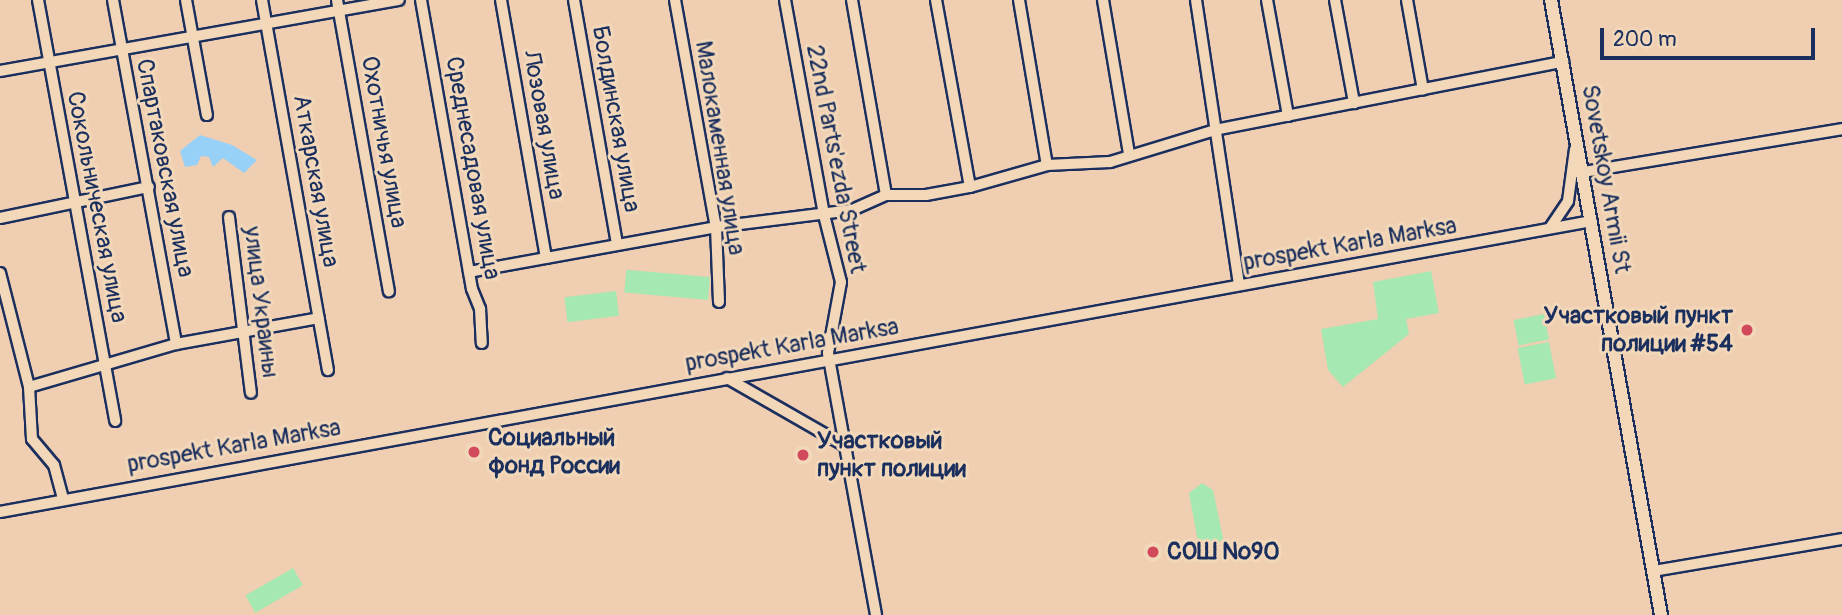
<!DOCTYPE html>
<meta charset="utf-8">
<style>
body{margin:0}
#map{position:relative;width:1842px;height:615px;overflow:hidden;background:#f0ceb1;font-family:Pangolin,sans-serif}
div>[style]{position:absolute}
.green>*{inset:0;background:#a6e8b2;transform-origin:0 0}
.water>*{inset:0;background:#98d1f7}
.roads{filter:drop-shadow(2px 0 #1b2f5e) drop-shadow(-2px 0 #1b2f5e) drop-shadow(0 2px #1b2f5e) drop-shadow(0 -2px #1b2f5e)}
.minor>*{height:10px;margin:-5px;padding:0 5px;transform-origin:5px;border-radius:5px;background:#f2d8b9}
.major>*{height:12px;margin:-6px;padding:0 6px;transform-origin:6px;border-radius:6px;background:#f2d8b9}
.dots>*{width:19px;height:19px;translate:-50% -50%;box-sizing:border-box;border:4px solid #f2d8b9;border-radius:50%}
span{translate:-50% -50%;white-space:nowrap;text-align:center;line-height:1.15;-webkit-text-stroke:6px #f2d8b9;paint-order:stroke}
.street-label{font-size:24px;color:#1b2f5e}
.poi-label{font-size:24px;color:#1b2f5e;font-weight:700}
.right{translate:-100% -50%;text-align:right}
.left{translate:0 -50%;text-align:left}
.scale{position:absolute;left:1600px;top:28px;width:215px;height:32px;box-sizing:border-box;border:4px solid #1b2f5e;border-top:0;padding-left:9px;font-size:21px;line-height:24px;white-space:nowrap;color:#1b2f5e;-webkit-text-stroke:5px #f2d8b9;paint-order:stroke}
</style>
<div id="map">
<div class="green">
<div style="clip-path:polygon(1431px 271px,1439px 313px,1406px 319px,1409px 334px,1343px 387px,1328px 370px,1321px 329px,1378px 319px,1373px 282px)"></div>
<div style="left:710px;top:277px;width:23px;height:84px;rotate:95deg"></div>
<div style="left:616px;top:291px;width:25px;height:52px;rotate:83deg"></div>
<div style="left:1544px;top:314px;width:26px;height:31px;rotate:79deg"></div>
<div style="left:1549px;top:342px;width:37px;height:32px;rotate:79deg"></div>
<div style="clip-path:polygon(1202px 483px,1213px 490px,1223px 538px,1213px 551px,1198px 542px,1189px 493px)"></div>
<div style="left:293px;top:568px;width:20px;height:55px;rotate:60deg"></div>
</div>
<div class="water">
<div style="clip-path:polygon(200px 135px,232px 145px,257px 160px,244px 173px,223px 158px,213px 167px,209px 157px,201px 156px,197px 165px,185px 167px,180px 151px)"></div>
</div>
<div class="roads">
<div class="minor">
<div style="left:38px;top:0;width:428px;rotate:79.6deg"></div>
<div style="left:113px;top:0;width:350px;rotate:79.6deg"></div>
<div style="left:186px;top:0;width:117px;rotate:79.7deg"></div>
<div style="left:262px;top:0;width:376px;rotate:79.9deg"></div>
<div style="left:337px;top:0;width:296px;rotate:79.9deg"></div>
<div style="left:421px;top:0;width:293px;rotate:80deg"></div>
<div style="left:472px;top:289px;width:22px;rotate:68deg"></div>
<div style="left:480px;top:309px;width:34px;rotate:87deg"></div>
<div style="left:501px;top:0;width:262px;rotate:80.1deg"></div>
<div style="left:574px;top:0;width:248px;rotate:80deg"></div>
<div style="left:675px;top:0;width:231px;rotate:79.8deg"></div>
<div style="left:716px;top:227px;width:75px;rotate:87.7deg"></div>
<div style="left:785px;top:0;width:219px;rotate:79.7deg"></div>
<div style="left:824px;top:215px;width:69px;rotate:75.8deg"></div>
<div style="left:841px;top:282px;width:72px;rotate:100.4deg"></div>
<div style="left:828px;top:353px;width:266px;rotate:79.6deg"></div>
<div style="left:852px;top:0;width:198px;rotate:80.1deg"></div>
<div style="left:936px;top:0;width:190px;rotate:79.7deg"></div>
<div style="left:1019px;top:0;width:167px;rotate:80.4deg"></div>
<div style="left:1103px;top:0;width:156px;rotate:80.4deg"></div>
<div style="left:1196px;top:0;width:288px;rotate:81.4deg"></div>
<div style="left:1267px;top:0;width:118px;rotate:79.7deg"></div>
<div style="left:1335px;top:0;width:105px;rotate:79.5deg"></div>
<div style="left:1407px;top:0;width:91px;rotate:79.9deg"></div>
<div style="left:0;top:71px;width:405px;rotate:-10.1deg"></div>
<div style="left:1583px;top:172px;width:263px;rotate:-9.4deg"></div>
<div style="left:229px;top:217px;width:177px;rotate:82.9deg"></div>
<div style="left:0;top:218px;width:152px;rotate:-11.8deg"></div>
<div style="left:1550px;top:228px;width:32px;rotate:-56deg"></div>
<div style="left:1568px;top:201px;width:52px;rotate:-82.3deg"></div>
<div style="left:469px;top:272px;width:251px;rotate:-10.3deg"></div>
<div style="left:716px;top:227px;width:137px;rotate:-7.1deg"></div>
<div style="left:852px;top:210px;width:37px;rotate:-24deg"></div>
<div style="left:886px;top:195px;width:40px"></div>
<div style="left:926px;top:195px;width:45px;rotate:-10.3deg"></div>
<div style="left:970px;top:187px;width:80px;rotate:-15.9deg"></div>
<div style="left:1047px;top:165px;width:63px;rotate:-2.7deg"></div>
<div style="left:1110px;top:162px;width:110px;rotate:-16.9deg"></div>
<div style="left:1215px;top:130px;width:355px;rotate:-11.1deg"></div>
<div style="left:0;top:273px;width:118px;rotate:75.7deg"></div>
<div style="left:29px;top:387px;width:52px;rotate:86.7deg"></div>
<div style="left:32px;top:439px;width:34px;rotate:50deg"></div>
<div style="left:54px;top:465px;width:35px;rotate:75deg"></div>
<div style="left:727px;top:378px;width:135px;rotate:29.8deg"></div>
<div style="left:29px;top:387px;width:153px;rotate:-16.3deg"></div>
<div style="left:176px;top:344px;width:145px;rotate:-10.3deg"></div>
<div style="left:0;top:512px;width:1618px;rotate:-10.36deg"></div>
<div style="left:1653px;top:571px;width:192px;rotate:-9.6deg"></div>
</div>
<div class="major">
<div style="left:1551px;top:0;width:625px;rotate:79.86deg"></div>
</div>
</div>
<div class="dots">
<div style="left:1747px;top:330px;background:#d1495b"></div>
<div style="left:474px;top:452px;background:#d1495b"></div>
<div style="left:803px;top:455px;background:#d1495b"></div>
<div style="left:1153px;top:552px;background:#d1495b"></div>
</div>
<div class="street-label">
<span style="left:616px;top:119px;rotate:80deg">Болдинская улица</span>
<span style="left:544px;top:125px;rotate:80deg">Лозовая улица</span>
<span style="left:384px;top:142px;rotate:80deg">Охотничья улица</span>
<span style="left:720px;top:148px;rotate:81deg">Малокаменная улица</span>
<span style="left:836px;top:159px;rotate:79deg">22nd Parts'ezda Street</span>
<span style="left:165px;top:168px;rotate:79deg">Спартаковская улица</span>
<span style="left:473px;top:168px;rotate:80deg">Среднесадовая улица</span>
<span style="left:1606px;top:179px;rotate:80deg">Sovetskoy Armii St</span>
<span style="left:316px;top:181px;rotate:80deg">Аткарская улица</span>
<span style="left:97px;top:207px;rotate:79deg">Сокольническая улица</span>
<span style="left:1350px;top:244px;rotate:-10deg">prospekt Karla Marksa</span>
<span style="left:261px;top:302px;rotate:83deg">улица Украины</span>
<span style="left:792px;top:345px;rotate:-10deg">prospekt Karla Marksa</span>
<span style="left:234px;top:446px;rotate:-10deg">prospekt Karla Marksa</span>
</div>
<div class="poi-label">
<span class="right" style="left:1733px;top:330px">Участковый пункт<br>полиции #54</span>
<span class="left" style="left:488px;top:452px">Социальный<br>фонд России</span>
<span class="left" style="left:817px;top:455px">Участковый<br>пункт полиции</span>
<span class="left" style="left:1167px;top:552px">СОШ №90</span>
</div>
<div class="scale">200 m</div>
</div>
